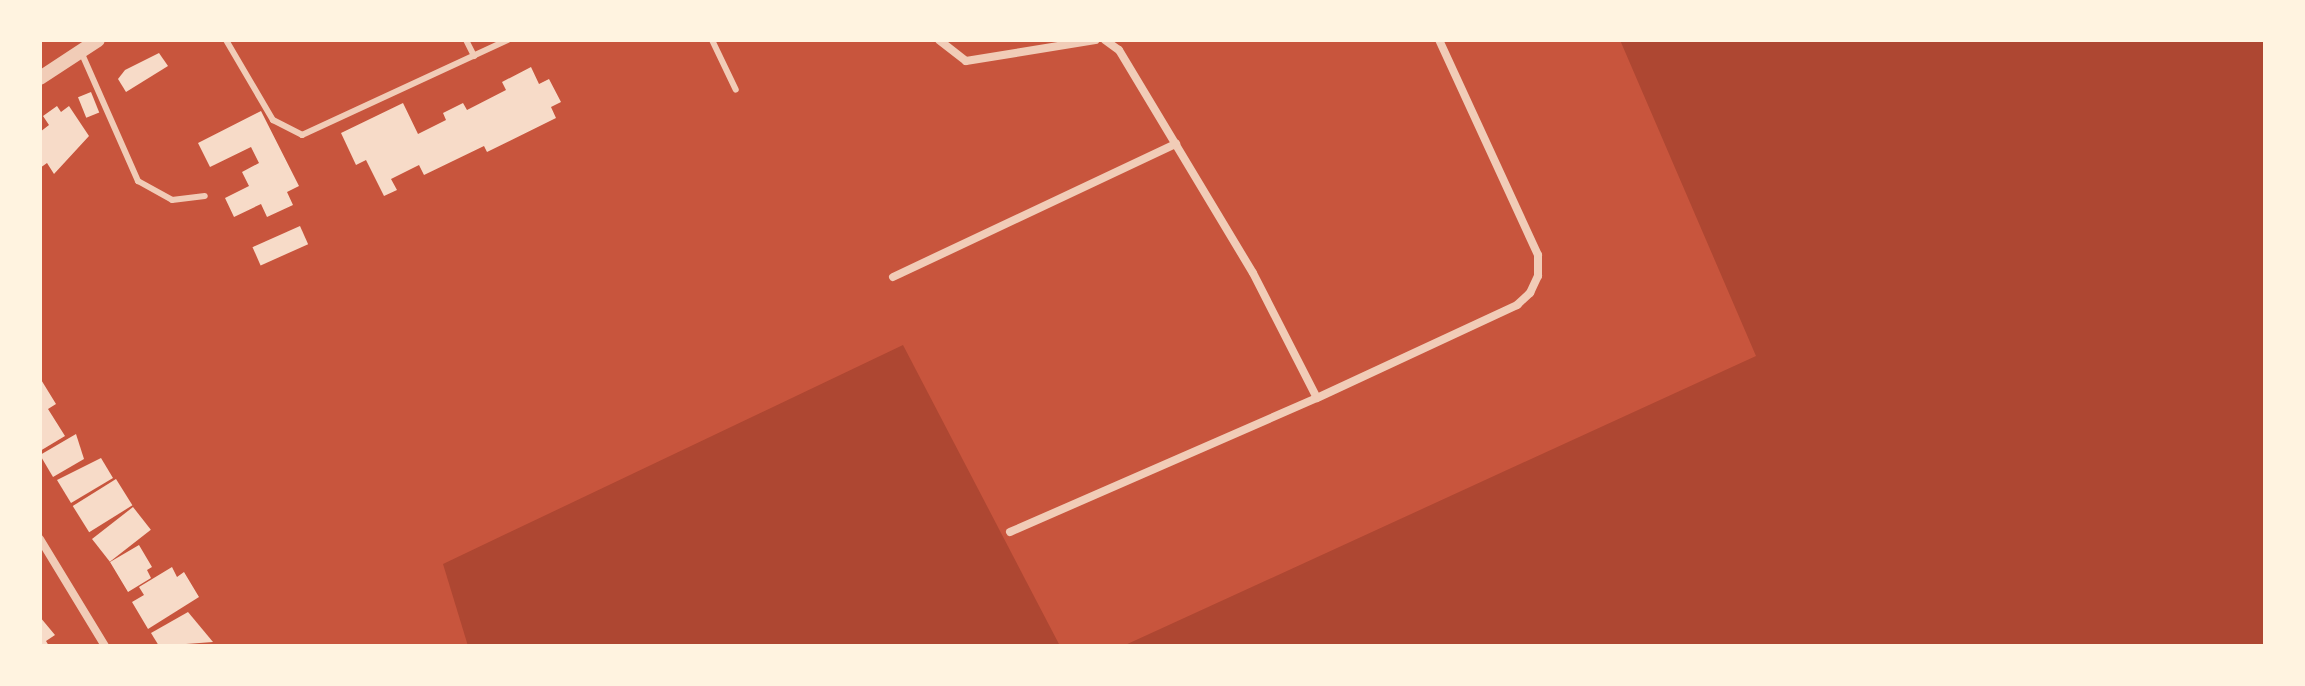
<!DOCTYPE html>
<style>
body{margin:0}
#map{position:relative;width:2305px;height:686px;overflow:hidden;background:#c8553d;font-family:"Titillium Web",sans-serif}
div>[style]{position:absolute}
.green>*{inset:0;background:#ae4732}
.building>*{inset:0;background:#f7dbc8;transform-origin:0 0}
.service>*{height:6px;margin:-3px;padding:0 3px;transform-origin:3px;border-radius:3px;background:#f1ccb7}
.minor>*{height:8px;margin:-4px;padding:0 4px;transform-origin:4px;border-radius:4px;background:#f1ccb7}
.tertiary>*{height:14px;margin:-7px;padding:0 7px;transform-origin:7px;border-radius:7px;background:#f1ccb7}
span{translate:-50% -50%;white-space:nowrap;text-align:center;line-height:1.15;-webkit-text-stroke:6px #fff3e0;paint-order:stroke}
.frame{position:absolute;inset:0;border:42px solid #fff3e0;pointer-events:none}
</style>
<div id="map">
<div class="green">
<div style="clip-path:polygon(1620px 40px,2265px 40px,2265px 646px,1123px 646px,1756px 356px)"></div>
<div style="clip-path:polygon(903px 345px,1060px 646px,468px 646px,443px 564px)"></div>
</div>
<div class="building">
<div style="clip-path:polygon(159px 53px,168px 66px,126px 92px,118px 79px,125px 70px)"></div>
<div style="clip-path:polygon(531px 67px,539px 84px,549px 79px,561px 102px,551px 107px,556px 118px,487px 152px,484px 146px,424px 175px,419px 165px,391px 179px,397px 190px,384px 196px,366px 160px,356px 165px,341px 133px,403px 103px,418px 134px,446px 120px,443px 113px,463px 103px,467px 110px,506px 90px,502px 82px)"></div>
<div style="left:91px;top:92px;width:22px;height:14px;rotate:68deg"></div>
<div style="clip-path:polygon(57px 106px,61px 112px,69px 106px,89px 136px,54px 174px,47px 163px,40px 168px,40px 132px,49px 125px,43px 116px)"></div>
<div style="clip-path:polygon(261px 111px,299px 186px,287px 192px,293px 205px,267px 217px,261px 204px,234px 217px,225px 198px,249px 186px,242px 172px,259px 163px,251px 147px,210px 167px,198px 143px)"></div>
<div style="left:300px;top:226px;width:20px;height:52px;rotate:66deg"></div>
<div style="clip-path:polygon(40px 378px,56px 404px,48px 409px,65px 436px,40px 451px)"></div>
<div style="clip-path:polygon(76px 434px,84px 459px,53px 477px,40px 455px)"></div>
<div style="clip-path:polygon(101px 458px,113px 478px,71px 503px,57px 480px)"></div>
<div style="left:116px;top:479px;width:31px;height:51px;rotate:58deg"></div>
<div style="left:133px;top:507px;width:29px;height:52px;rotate:52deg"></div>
<div style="clip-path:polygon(139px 545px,152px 567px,147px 570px,151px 578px,128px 592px,110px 562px)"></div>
<div style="clip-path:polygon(172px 567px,177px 577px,184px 572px,199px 597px,148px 629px,132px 602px,144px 595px,139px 587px)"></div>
<div style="clip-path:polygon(188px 612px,213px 642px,159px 646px,151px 633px)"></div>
<div style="clip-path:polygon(40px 617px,55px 635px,46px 641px,49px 646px,40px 646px)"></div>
</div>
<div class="service">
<div style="left:226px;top:40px;width:93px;rotate:59.6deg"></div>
<div style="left:273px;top:120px;width:33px;rotate:27deg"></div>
<div style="left:302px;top:135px;width:227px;rotate:-24.8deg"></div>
<div style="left:466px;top:40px;width:18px;rotate:63deg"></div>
<div style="left:712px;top:40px;width:55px;rotate:64.4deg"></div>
<div style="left:82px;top:54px;width:139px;rotate:66.2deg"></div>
<div style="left:138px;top:181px;width:39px;rotate:29deg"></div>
<div style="left:172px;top:200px;width:33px;rotate:-7deg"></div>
</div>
<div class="minor">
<div style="left:939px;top:40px;width:34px;rotate:38deg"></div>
<div style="left:966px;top:61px;width:131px;rotate:-9.2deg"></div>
<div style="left:1105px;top:40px;width:17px;rotate:36deg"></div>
<div style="left:1119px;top:50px;width:260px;rotate:59deg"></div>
<div style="left:1253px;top:273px;width:140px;rotate:62.9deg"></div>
<div style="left:893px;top:277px;width:313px;rotate:-25.2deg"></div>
<div style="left:1010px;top:532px;width:335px;rotate:-23.6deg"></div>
<div style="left:1317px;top:398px;width:221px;rotate:-24.9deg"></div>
<div style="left:1517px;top:305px;width:18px;rotate:-43deg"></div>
<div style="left:1530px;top:293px;width:19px;rotate:-65deg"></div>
<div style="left:1538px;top:276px;width:21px;rotate:-90deg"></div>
<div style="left:1538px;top:255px;width:237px;rotate:-114.7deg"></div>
<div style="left:40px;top:539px;width:125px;rotate:58.7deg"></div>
</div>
<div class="tertiary">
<div style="left:40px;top:78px;width:69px;rotate:-33.2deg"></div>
</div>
<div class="frame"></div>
</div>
